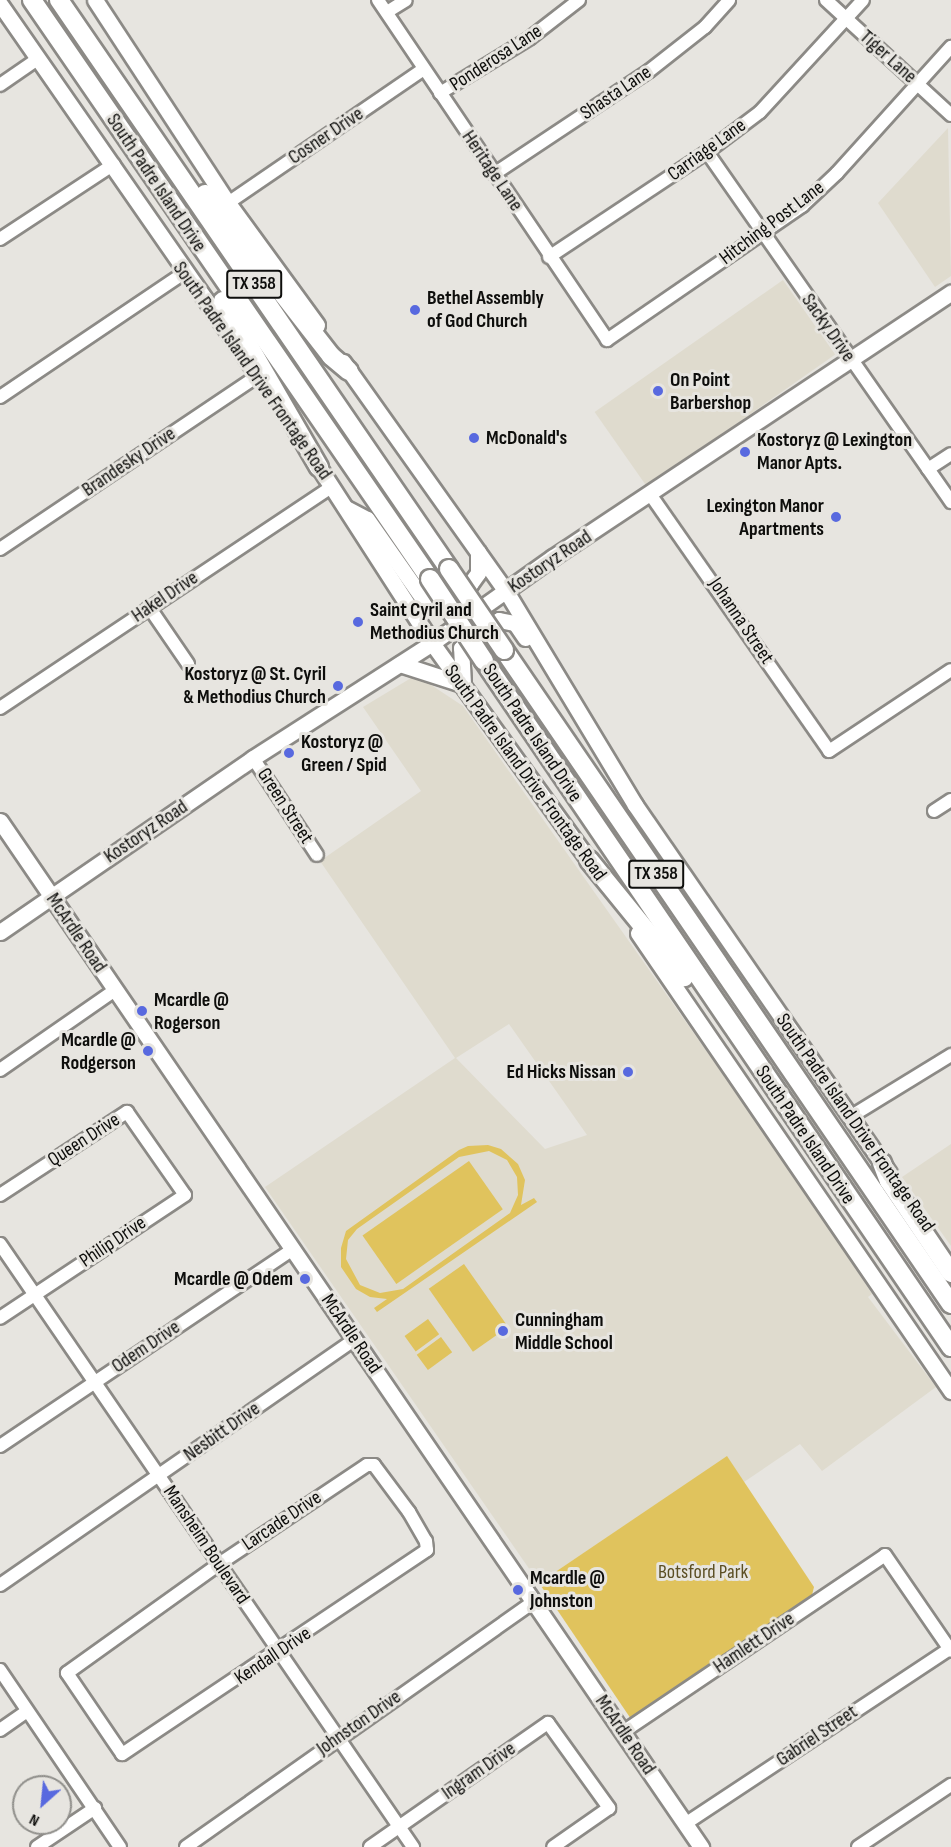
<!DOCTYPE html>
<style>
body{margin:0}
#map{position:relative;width:951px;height:1847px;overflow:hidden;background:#e7e5e0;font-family:"Sofia Sans Condensed",sans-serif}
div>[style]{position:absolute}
.built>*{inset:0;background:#dfdbce;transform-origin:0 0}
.green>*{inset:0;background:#e0c35d;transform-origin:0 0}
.roads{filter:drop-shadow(2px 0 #8c8a86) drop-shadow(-2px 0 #8c8a86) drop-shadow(0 2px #8c8a86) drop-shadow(0 -2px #8c8a86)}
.minor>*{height:12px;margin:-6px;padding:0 6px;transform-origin:6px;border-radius:6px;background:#fff}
.major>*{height:15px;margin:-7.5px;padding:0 7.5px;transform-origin:7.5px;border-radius:7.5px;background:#fff}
.highway>*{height:18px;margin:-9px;padding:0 9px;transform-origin:9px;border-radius:9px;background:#fff}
.bridges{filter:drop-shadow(2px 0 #8c8a86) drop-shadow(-2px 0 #8c8a86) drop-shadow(0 2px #8c8a86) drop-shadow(0 -2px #8c8a86)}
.highway-bridge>*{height:18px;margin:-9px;padding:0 9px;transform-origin:9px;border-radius:9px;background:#fff}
.dots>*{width:16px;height:16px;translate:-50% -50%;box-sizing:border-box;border:3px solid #e7e5e0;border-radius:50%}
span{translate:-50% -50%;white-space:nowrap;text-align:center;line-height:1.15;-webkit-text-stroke:6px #e7e5e0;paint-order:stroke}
.shield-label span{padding:2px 4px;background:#e7e5e0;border:2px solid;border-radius:4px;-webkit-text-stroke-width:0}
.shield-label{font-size:18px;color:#0e0e0c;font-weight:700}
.street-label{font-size:20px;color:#0e0e0c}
.poi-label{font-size:20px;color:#0e0e0c;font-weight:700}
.left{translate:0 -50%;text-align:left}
.right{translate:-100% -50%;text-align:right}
.park-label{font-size:20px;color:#5b4e23}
.north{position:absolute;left:12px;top:1775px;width:60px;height:60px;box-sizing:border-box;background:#e7e5e0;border:2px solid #908f8b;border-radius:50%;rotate:207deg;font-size:16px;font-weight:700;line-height:24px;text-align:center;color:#0e0e0c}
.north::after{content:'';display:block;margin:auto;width:21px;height:27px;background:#5869df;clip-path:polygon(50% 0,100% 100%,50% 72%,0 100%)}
</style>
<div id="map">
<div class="built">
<div style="clip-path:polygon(948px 128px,951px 276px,935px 287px,878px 203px)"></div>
<div style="left:783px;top:280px;width:91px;height:230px;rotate:55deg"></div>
<div style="clip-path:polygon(evenodd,416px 675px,463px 706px,803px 1188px,872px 1294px,868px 1297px,936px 1387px,822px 1471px,800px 1444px,744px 1482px,727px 1457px,539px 1583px,265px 1187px,455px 1058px,320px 861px,421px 791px,363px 707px,416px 675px,509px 1024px,587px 1135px,545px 1149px,456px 1058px,509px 1024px)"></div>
<div style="clip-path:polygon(951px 1144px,951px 1246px,902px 1177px)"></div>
</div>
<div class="green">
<div style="clip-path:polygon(evenodd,488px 1145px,501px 1149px,518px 1164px,525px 1180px,521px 1205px,534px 1198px,537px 1202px,377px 1312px,374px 1308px,387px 1299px,370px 1297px,356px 1289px,341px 1267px,341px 1248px,346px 1231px,459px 1150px,468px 1146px,488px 1145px,489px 1151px,507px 1160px,517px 1177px,518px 1195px,510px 1213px,403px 1289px,380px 1293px,360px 1285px,346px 1259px,348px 1240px,357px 1229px,459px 1157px,489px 1151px)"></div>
<div style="left:469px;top:1161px;width:59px;height:130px;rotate:55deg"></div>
<div style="left:464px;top:1264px;width:77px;height:43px;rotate:55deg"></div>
<div style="left:428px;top:1319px;width:19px;height:29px;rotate:54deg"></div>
<div style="left:441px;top:1337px;width:19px;height:30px;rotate:54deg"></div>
<div style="clip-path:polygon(727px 1456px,814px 1587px,812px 1595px,631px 1719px,539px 1583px)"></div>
</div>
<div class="roads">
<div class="minor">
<div style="left:378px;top:0;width:410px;rotate:56deg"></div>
<div style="left:607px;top:340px;width:237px;rotate:-34.5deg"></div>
<div style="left:802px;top:206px;width:48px;rotate:-43.3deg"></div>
<div style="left:837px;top:173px;width:170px;rotate:-47.9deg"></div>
<div style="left:826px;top:0;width:170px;rotate:42.6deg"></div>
<div style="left:387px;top:12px;width:22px;rotate:-32deg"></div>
<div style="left:0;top:85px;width:47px;rotate:-34.7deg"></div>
<div style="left:440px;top:93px;width:105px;rotate:-31.4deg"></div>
<div style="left:530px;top:38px;width:62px;rotate:-37.8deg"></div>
<div style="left:707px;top:152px;width:427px;rotate:55.1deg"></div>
<div style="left:494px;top:174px;width:186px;rotate:-33.6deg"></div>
<div style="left:649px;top:71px;width:71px;rotate:-38.2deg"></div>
<div style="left:705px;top:27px;width:36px;rotate:-48deg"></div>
<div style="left:228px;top:203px;width:237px;rotate:-34.4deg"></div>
<div style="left:0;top:239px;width:136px;rotate:-33.3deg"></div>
<div style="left:549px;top:257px;width:190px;rotate:-33.6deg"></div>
<div style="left:707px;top:152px;width:66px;rotate:-37deg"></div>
<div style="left:760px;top:112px;width:152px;rotate:-47.4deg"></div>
<div style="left:0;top:397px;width:222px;rotate:-34deg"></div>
<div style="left:928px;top:469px;width:27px;rotate:-33deg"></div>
<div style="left:650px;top:494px;width:313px;rotate:55.1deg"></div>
<div style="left:829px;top:751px;width:146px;rotate:-33.6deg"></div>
<div style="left:0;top:549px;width:312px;rotate:-33.9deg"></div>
<div style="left:149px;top:607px;width:69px;rotate:55.6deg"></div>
<div style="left:0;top:708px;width:399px;rotate:-33.7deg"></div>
<div style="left:253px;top:758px;width:116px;rotate:56.6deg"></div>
<div style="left:934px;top:811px;width:20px;rotate:-33deg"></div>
<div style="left:0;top:1070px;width:140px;rotate:-34.8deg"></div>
<div style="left:850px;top:1117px;width:119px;rotate:-31.5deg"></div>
<div style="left:0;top:1195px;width:152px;rotate:-33.2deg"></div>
<div style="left:127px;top:1112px;width:101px;rotate:55.1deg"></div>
<div style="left:185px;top:1195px;width:222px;rotate:146.4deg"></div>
<div style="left:0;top:1244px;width:731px;rotate:55.59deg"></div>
<div style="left:0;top:1446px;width:353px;rotate:-33.9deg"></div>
<div style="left:367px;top:1465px;width:7px"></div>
<div style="left:374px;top:1465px;width:59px;rotate:53.3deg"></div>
<div style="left:409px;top:1512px;width:34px;rotate:60deg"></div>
<div style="left:426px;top:1541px;width:9px;rotate:84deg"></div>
<div style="left:427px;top:1550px;width:367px;rotate:146.2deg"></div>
<div style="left:122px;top:1754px;width:98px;rotate:-124.2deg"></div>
<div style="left:67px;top:1673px;width:187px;rotate:-35.6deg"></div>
<div style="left:219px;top:1564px;width:178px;rotate:-33.8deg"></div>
<div style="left:0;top:1585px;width:431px;rotate:-34.7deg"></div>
<div style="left:0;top:1670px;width:214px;rotate:55.9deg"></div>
<div style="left:0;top:1730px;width:33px;rotate:-35deg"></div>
<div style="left:623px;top:1732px;width:316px;rotate:-34deg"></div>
<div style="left:885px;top:1555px;width:116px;rotate:55.5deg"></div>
<div style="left:685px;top:1824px;width:317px;rotate:-33.5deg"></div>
<div style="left:37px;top:1847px;width:70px;rotate:-33.9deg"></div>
<div style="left:186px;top:1847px;width:425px;rotate:-35.2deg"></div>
<div style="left:370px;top:1847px;width:217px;rotate:-34.9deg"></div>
<div style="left:548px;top:1723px;width:105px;rotate:54.3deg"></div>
<div style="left:609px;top:1808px;width:68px;rotate:145.1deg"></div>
<div style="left:858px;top:1847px;width:112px;rotate:-33.7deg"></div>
</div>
<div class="major">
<div style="left:95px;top:0;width:243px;rotate:56.8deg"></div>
<div style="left:228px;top:203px;width:151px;rotate:53.9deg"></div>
<div style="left:0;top:4px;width:448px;rotate:55.2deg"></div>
<div style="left:343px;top:362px;width:281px;rotate:54.6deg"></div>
<div style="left:506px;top:591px;width:250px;rotate:58.9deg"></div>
<div style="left:635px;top:805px;width:447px;rotate:55.4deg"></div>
<div style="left:313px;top:458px;width:220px;rotate:57.2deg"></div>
<div style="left:432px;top:643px;width:277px;rotate:54.2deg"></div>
<div style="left:348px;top:509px;width:21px;rotate:28deg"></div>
<div style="left:367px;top:519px;width:98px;rotate:55deg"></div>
<div style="left:423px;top:599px;width:11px;rotate:22deg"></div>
<div style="left:433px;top:603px;width:42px;rotate:-27.2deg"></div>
<div style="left:470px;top:584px;width:14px;rotate:-54deg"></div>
<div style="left:478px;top:573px;width:21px;rotate:-90deg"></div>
<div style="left:400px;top:664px;width:62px;rotate:17.9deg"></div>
<div style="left:463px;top:684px;width:36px;rotate:-93deg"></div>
<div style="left:461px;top:648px;width:47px;rotate:-36.4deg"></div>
<div style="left:499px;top:620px;width:16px;rotate:11deg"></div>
<div style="left:515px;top:623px;width:18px;rotate:56deg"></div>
<div style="left:0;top:821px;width:1243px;rotate:55.66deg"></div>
<div style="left:0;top:932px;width:307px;rotate:-34.5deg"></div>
<div style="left:253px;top:758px;width:213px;rotate:-32.7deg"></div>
<div style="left:432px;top:643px;width:148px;rotate:-35.4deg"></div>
<div style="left:553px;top:557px;width:478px;rotate:-33.6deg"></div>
<div style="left:638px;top:933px;width:555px;rotate:55.65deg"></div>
</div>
<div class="highway">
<div style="left:32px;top:0;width:703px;rotate:55.5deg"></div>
<div style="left:59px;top:0;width:690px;rotate:55.57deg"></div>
<div style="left:205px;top:194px;width:205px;rotate:52.1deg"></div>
<div style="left:331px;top:356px;width:23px;rotate:40deg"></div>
<div style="left:223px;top:301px;width:192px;rotate:60deg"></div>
<div style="left:504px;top:650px;width:792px;rotate:55.65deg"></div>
<div style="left:484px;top:661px;width:830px;rotate:55.75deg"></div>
<div style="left:589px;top:860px;width:151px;rotate:50.9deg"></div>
<div style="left:882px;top:1163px;width:19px;rotate:69deg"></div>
<div style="left:889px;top:1181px;width:111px;rotate:56deg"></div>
</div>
</div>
<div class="bridges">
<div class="highway-bridge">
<div style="left:449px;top:569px;width:98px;rotate:55.8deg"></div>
<div style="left:430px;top:579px;width:98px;rotate:56.6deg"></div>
</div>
</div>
<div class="dots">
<div style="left:415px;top:310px;background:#5869df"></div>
<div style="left:658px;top:391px;background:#5869df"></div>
<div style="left:474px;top:438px;background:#5869df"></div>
<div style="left:745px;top:452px;background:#5869df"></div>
<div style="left:836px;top:517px;background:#5869df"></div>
<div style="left:358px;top:622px;background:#5869df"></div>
<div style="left:338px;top:686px;background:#5869df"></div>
<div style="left:289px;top:753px;background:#5869df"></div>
<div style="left:142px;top:1011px;background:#5869df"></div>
<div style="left:148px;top:1051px;background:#5869df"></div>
<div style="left:628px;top:1072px;background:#5869df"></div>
<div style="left:305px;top:1279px;background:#5869df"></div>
<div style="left:503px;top:1331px;background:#5869df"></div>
<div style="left:518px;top:1590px;background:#5869df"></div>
</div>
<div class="shield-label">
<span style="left:254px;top:284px">TX 358</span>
<span style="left:656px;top:874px">TX 358</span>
</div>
<div class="street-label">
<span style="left:888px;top:57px;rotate:42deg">Tiger Lane</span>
<span style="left:496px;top:58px;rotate:-33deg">Ponderosa Lane</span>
<span style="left:616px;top:93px;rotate:-34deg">Shasta Lane</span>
<span style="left:326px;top:136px;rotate:-34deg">Cosner Drive</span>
<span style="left:707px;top:150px;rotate:-36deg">Carriage Lane</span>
<span style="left:492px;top:171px;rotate:56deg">Heritage Lane</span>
<span style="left:156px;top:183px;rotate:56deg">South Padre Island Drive</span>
<span style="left:772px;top:223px;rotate:-37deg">Hitching Post Lane</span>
<span style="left:828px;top:328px;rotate:55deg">Sacky Drive</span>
<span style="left:252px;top:371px;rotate:55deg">South Padre Island Drive Frontage Road</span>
<span style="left:129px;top:462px;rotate:-34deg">Brandesky Drive</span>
<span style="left:550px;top:562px;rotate:-34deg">Kostoryz Road</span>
<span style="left:165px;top:597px;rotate:-34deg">Hakel Drive</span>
<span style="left:741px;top:621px;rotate:56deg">Johanna Street</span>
<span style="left:532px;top:733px;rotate:56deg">South Padre Island Drive</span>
<span style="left:525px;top:773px;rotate:54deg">South Padre Island Drive Frontage Road</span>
<span style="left:285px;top:806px;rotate:57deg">Green Street</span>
<span style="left:146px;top:832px;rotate:-34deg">Kostoryz Road</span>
<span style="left:76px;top:933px;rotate:56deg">McArdle Road</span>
<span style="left:855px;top:1123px;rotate:55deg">South Padre Island Drive Frontage Road</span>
<span style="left:805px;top:1135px;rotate:56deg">South Padre Island Drive</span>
<span style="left:84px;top:1140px;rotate:-33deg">Queen Drive</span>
<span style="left:113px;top:1242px;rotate:-34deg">Philip Drive</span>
<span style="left:351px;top:1334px;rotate:56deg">McArdle Road</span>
<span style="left:146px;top:1347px;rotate:-34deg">Odem Drive</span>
<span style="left:222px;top:1432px;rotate:-35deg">Nesbitt Drive</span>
<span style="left:282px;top:1521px;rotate:-34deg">Larcade Drive</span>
<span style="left:206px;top:1545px;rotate:56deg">Mansheim Boulevard</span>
<span style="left:754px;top:1643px;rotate:-34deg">Hamlett Drive</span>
<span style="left:273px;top:1656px;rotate:-34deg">Kendall Drive</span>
<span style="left:359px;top:1723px;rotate:-35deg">Johnston Drive</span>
<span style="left:625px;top:1735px;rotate:56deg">McArdle Road</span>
<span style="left:817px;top:1736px;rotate:-34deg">Gabriel Street</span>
<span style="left:479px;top:1771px;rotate:-35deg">Ingram Drive</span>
</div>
<div class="poi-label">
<span class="left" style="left:427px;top:310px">Bethel Assembly<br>of God Church</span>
<span class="left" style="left:670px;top:392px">On Point<br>Barbershop</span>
<span class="left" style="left:486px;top:438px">McDonald's</span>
<span class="left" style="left:757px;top:452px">Kostoryz @ Lexington<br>Manor Apts.</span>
<span class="right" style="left:824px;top:518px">Lexington Manor<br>Apartments</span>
<span class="left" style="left:370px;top:622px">Saint Cyril and<br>Methodius Church</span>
<span class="right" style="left:326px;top:686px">Kostoryz @ St. Cyril<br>&amp; Methodius Church</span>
<span class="left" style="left:301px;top:754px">Kostoryz @<br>Green / Spid</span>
<span class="left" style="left:154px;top:1012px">Mcardle @<br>Rogerson</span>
<span class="right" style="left:136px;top:1052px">Mcardle @<br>Rodgerson</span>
<span class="right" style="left:616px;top:1072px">Ed Hicks Nissan</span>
<span class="right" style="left:293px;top:1279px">Mcardle @ Odem</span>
<span class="left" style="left:515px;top:1332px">Cunningham<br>Middle School</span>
<span class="left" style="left:530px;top:1590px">Mcardle @<br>Johnston</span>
</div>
<div class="park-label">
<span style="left:703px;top:1572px">Botsford Park</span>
</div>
<div class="north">N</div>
</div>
